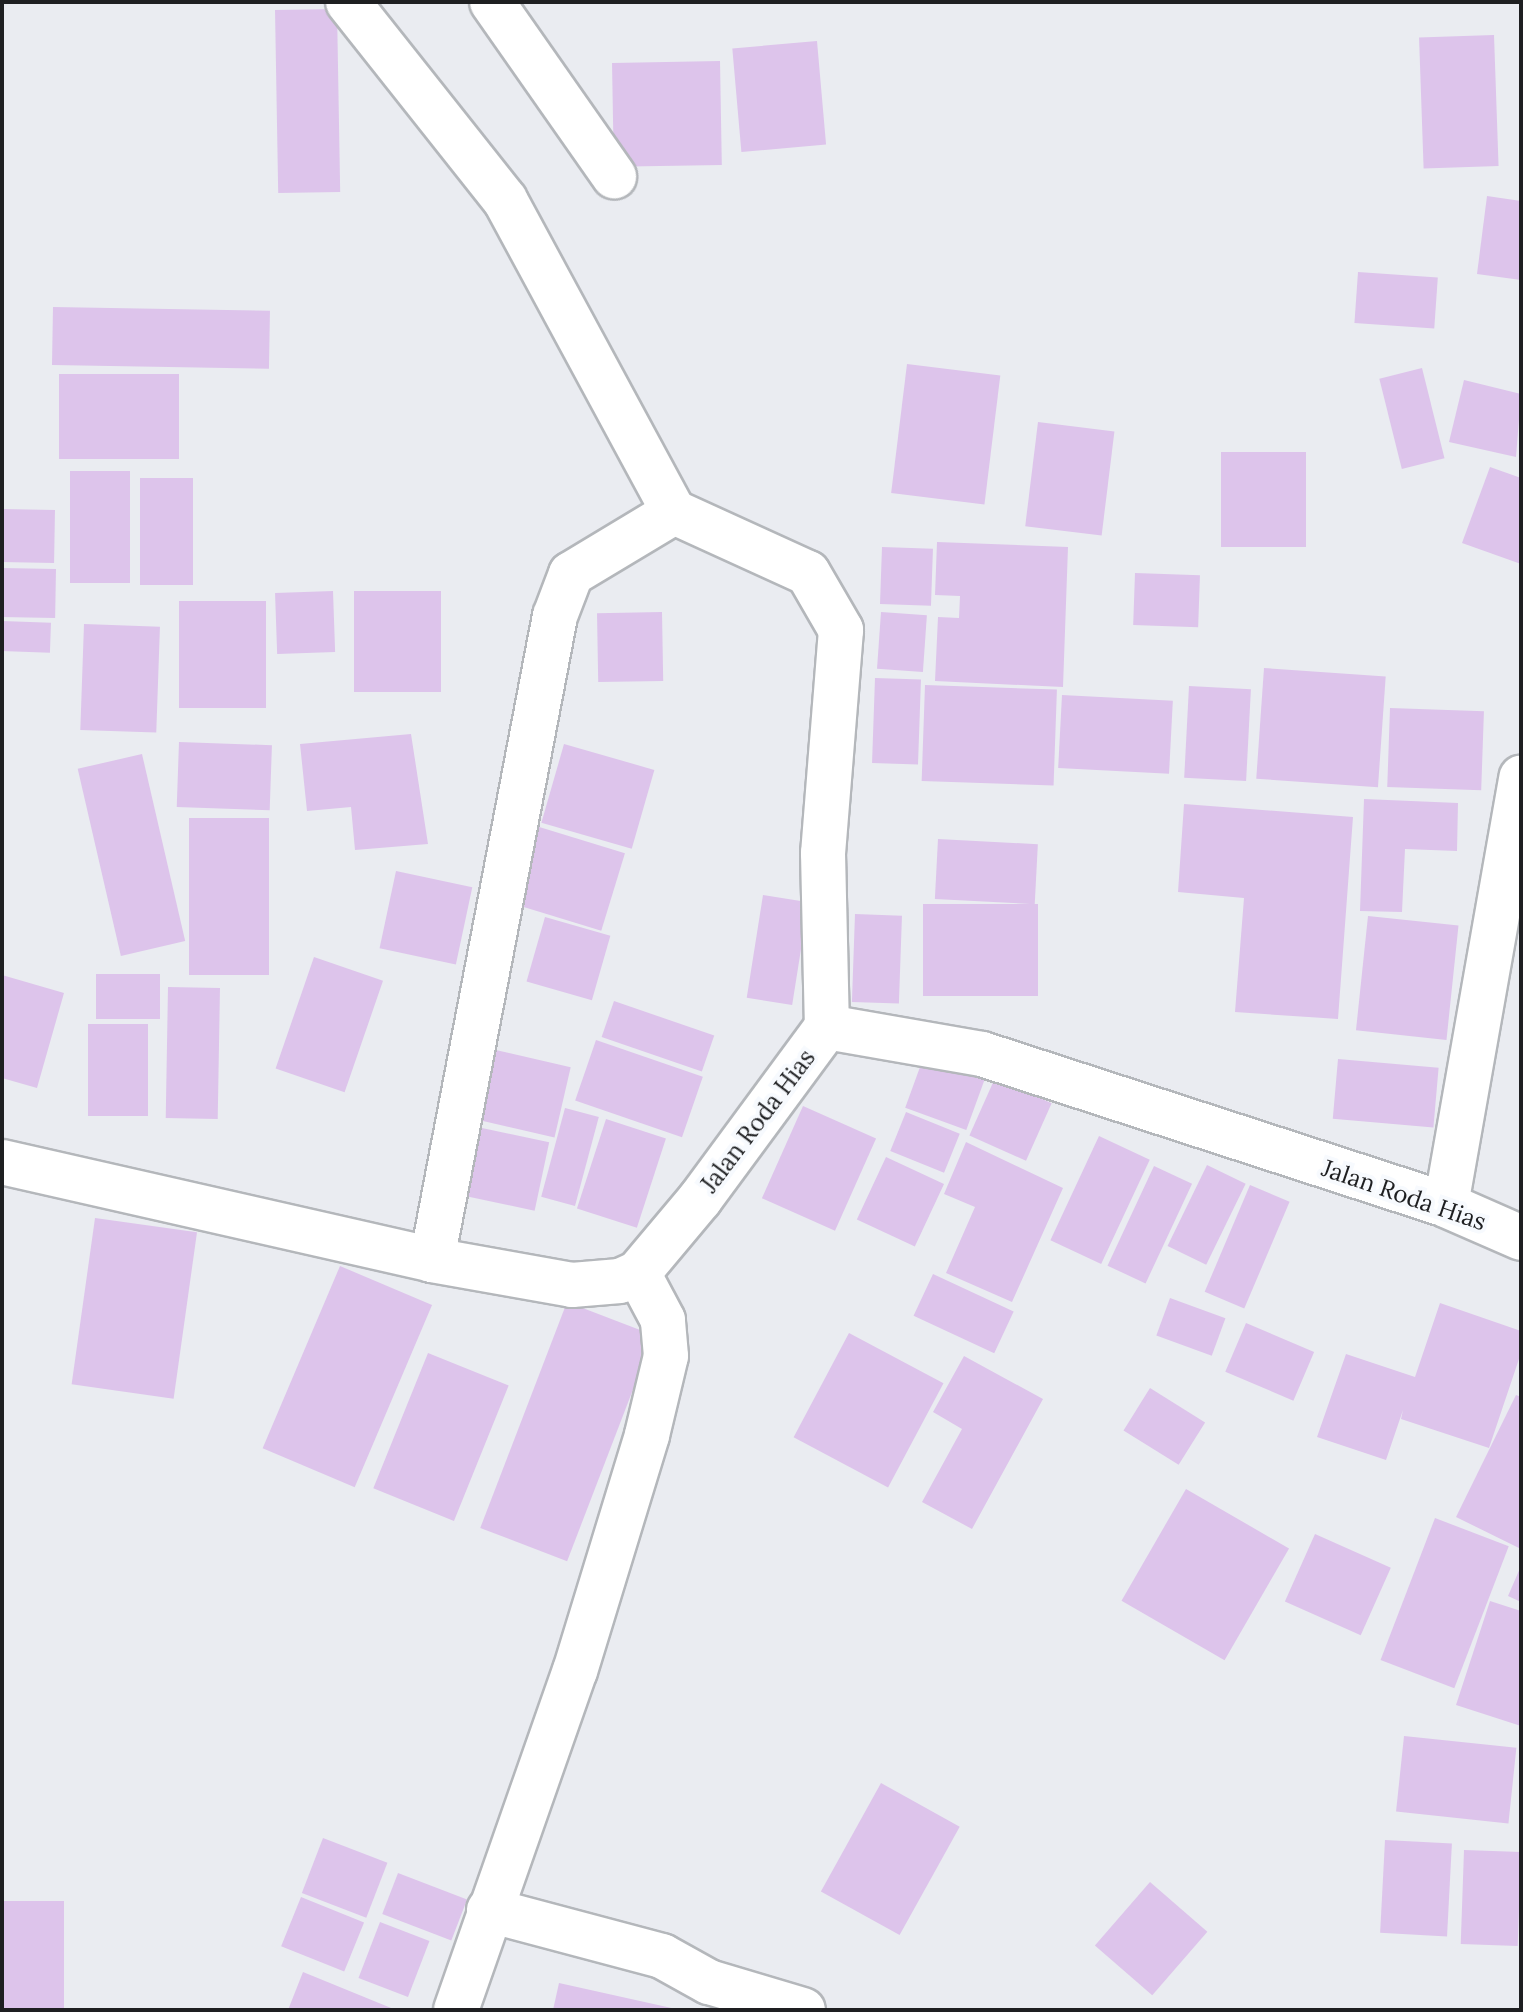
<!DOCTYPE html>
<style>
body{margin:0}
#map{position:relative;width:1523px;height:2012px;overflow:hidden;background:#eaecf1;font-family:Lora,serif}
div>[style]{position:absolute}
.building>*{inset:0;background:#ddc4eb;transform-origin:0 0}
.roads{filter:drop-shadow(2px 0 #b4b7bb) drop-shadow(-2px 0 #b4b7bb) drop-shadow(0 2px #b4b7bb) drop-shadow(0 -2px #b4b7bb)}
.minor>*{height:44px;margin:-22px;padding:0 22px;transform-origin:22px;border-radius:22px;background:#fff}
span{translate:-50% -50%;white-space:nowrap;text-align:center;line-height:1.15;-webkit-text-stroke:8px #f7fafe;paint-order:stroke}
.street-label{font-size:24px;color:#1e1f21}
.frame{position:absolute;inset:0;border:4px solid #1e1f21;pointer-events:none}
</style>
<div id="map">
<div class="building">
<div style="left:337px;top:9px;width:183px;height:62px;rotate:89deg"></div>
<div style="left:1494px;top:35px;width:131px;height:75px;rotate:88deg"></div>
<div style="left:817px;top:41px;width:104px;height:85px;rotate:85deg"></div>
<div style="left:720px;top:61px;width:104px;height:108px;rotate:89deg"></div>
<div style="clip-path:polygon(1487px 196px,1521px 201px,1521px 280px,1477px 274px)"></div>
<div style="left:1358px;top:272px;width:80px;height:51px;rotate:4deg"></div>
<div style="left:53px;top:307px;width:217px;height:58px;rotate:1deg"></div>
<div style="left:907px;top:364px;width:94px;height:130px;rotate:7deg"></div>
<div style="left:1422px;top:368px;width:93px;height:44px;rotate:76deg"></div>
<div style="left:59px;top:374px;width:120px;height:85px"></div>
<div style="clip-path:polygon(1464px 380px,1521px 394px,1516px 457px,1449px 442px)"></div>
<div style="left:1038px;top:422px;width:77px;height:105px;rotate:7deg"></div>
<div style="left:1221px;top:452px;width:85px;height:95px"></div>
<div style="clip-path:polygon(1490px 467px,1521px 478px,1521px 564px,1462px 543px)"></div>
<div style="left:70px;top:471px;width:60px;height:112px"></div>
<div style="left:140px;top:478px;width:53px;height:107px"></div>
<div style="left:2px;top:509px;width:53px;height:53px;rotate:1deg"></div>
<div style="clip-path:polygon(937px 542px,1068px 547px,1063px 687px,935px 681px,938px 617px,959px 618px,960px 596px,935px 595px)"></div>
<div style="left:882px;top:547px;width:51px;height:57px;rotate:2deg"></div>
<div style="left:2px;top:568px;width:54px;height:49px;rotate:1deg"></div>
<div style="left:1135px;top:573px;width:65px;height:52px;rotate:2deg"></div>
<div style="left:333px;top:591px;width:61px;height:58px;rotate:88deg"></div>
<div style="left:441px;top:591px;width:101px;height:87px;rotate:90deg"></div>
<div style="left:179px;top:601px;width:87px;height:107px"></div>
<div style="left:662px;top:612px;width:69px;height:65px;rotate:89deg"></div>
<div style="left:881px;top:612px;width:46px;height:57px;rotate:4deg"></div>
<div style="left:2px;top:621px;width:49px;height:30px;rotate:2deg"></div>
<div style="left:84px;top:624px;width:76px;height:106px;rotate:2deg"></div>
<div style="left:1264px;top:668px;width:122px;height:111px;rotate:4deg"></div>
<div style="left:875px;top:678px;width:46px;height:85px;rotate:2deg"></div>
<div style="left:925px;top:685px;width:132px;height:96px;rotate:2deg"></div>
<div style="left:1189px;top:686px;width:62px;height:92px;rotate:3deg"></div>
<div style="left:1062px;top:695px;width:111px;height:73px;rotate:3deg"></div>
<div style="left:1390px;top:708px;width:94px;height:79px;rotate:2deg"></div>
<div style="clip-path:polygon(411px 734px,428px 844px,355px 850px,351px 807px,307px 811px,300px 744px)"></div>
<div style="left:179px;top:742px;width:93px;height:65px;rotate:2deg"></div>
<div style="left:564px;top:744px;width:94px;height:82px;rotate:16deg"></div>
<div style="left:142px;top:754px;width:192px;height:66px;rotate:77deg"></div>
<div style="clip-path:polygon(1364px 799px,1458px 803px,1457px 851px,1405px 849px,1402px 912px,1360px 911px)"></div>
<div style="clip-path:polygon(1184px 804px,1353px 817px,1338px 1019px,1235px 1012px,1244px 898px,1178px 892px)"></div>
<div style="left:189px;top:818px;width:80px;height:157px"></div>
<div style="left:536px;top:826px;width:93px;height:81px;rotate:17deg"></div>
<div style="left:938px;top:839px;width:100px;height:60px;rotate:3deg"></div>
<div style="left:396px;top:871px;width:78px;height:79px;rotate:12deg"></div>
<div style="left:763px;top:895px;width:46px;height:104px;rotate:9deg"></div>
<div style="left:923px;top:904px;width:115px;height:92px"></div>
<div style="left:855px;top:914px;width:47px;height:88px;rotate:2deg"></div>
<div style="left:1368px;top:916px;width:91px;height:115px;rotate:6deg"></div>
<div style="left:545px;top:917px;width:68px;height:67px;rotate:16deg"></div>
<div style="left:314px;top:957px;width:73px;height:118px;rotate:19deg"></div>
<div style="left:160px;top:974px;width:45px;height:64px;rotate:90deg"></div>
<div style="clip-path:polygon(2px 975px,64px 993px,37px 1088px,2px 1078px)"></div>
<div style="left:168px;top:987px;width:52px;height:131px;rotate:1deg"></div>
<div style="left:614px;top:1001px;width:106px;height:38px;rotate:19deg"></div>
<div style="left:88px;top:1024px;width:60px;height:92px"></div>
<div style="left:596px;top:1040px;width:113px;height:64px;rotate:19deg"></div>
<div style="left:483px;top:1047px;width:90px;height:72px;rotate:13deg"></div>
<div style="left:924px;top:1056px;width:65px;height:55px;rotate:20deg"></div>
<div style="left:1338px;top:1059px;width:101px;height:60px;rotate:5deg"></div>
<div style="left:995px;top:1078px;width:62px;height:63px;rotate:24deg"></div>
<div style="left:803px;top:1106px;width:80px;height:101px;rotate:24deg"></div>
<div style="left:565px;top:1108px;width:35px;height:92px;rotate:15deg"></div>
<div style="left:906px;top:1112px;width:58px;height:42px;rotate:22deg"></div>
<div style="left:606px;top:1119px;width:63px;height:94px;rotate:18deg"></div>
<div style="left:468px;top:1125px;width:83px;height:70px;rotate:12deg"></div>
<div style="left:1099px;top:1136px;width:56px;height:115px;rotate:25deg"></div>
<div style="clip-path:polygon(966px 1142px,1063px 1188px,1012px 1302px,946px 1273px,975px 1207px,944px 1194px)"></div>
<div style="left:886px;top:1157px;width:64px;height:69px;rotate:25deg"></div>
<div style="left:1207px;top:1165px;width:43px;height:90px;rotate:26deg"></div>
<div style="left:1154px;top:1166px;width:42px;height:110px;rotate:25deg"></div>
<div style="left:1250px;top:1185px;width:43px;height:116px;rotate:23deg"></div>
<div style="left:95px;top:1218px;width:103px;height:168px;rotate:8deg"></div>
<div style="left:340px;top:1266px;width:100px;height:198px;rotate:23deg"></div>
<div style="left:933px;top:1274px;width:89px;height:46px;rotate:25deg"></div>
<div style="left:1170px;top:1298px;width:59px;height:40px;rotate:20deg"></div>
<div style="left:567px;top:1302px;width:93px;height:242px;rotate:21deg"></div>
<div style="clip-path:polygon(1440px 1303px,1521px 1331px,1521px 1353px,1489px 1448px,1401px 1419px,1403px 1410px,1386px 1460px,1317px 1437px,1346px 1354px,1415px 1377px)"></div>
<div style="left:1246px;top:1323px;width:74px;height:53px;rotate:23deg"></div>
<div style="left:849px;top:1333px;width:107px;height:118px;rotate:28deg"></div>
<div style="left:428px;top:1353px;width:87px;height:146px;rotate:22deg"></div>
<div style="clip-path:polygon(964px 1356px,1043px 1399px,972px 1529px,922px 1502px,962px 1429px,933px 1412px)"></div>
<div style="left:1150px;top:1388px;width:65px;height:50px;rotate:32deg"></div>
<div style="clip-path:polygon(1516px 1395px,1521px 1397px,1521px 1549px,1456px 1517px)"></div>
<div style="left:1186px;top:1489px;width:119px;height:129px;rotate:30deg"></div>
<div style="left:1435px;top:1518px;width:79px;height:152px;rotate:21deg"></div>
<div style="left:1315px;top:1534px;width:83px;height:74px;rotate:24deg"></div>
<div style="clip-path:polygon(1521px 1566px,1521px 1602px,1508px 1596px)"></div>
<div style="clip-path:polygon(1490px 1601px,1521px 1611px,1521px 1726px,1456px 1705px)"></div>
<div style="left:1404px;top:1736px;width:113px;height:76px;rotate:6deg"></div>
<div style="left:881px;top:1783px;width:90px;height:124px;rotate:29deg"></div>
<div style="left:323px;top:1838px;width:69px;height:59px;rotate:21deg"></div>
<div style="left:1385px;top:1840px;width:67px;height:93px;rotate:3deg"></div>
<div style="left:1464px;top:1850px;width:57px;height:94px;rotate:2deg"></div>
<div style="left:398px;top:1873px;width:74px;height:44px;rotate:21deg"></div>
<div style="left:1150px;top:1882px;width:76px;height:84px;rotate:41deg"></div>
<div style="left:301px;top:1897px;width:68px;height:53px;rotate:22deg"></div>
<div style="left:2px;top:1901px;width:62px;height:109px"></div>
<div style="left:380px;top:1922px;width:53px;height:60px;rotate:21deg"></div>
<div style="clip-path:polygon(303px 1972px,396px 2010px,288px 2010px)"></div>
<div style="clip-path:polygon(559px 1983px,676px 2009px,676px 2010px,553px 2010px)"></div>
</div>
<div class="roads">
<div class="minor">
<div style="left:348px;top:2px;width:253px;rotate:51.6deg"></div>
<div style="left:505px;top:200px;width:355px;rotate:61.6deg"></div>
<div style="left:674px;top:512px;width:147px;rotate:24.5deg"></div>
<div style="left:808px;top:573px;width:66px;rotate:59.9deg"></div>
<div style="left:841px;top:630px;width:224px;rotate:94.6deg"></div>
<div style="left:823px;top:853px;width:174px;rotate:88.7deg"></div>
<div style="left:492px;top:2px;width:213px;rotate:55deg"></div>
<div style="left:827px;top:1027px;width:157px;rotate:9.9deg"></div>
<div style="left:982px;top:1054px;width:488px;rotate:18deg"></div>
<div style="left:1446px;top:1205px;width:82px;rotate:23.7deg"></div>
<div style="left:2px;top:1162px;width:441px;rotate:12.8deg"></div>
<div style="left:432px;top:1260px;width:142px;rotate:10.1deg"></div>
<div style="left:572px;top:1285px;width:48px;rotate:-4.8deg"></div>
<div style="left:620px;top:1281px;width:20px;rotate:-24deg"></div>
<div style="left:638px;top:1273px;width:97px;rotate:-50deg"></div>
<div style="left:700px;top:1199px;width:214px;rotate:-53.6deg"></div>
<div style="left:1446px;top:1205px;width:434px;rotate:-80deg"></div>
<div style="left:432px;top:1260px;width:656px;rotate:-79.19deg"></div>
<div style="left:555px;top:616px;width:45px;rotate:-69.1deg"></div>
<div style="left:571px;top:574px;width:120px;rotate:-31deg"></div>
<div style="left:489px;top:1910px;width:179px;rotate:14.9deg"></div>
<div style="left:662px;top:1956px;width:54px;rotate:29deg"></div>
<div style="left:709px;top:1982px;width:98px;rotate:16.6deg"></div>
<div style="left:456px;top:2010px;width:359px;rotate:-70.7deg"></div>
<div style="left:575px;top:1671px;width:247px;rotate:-73deg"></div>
<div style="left:647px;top:1435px;width:81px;rotate:-76.5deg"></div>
<div style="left:666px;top:1356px;width:36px;rotate:-95deg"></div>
<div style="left:663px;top:1320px;width:53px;rotate:-118deg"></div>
</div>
</div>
<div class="street-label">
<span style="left:758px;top:1121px;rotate:-53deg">Jalan Roda Hias</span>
<span style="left:1404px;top:1195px;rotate:19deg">Jalan Roda Hias</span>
</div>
<div class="frame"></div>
</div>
